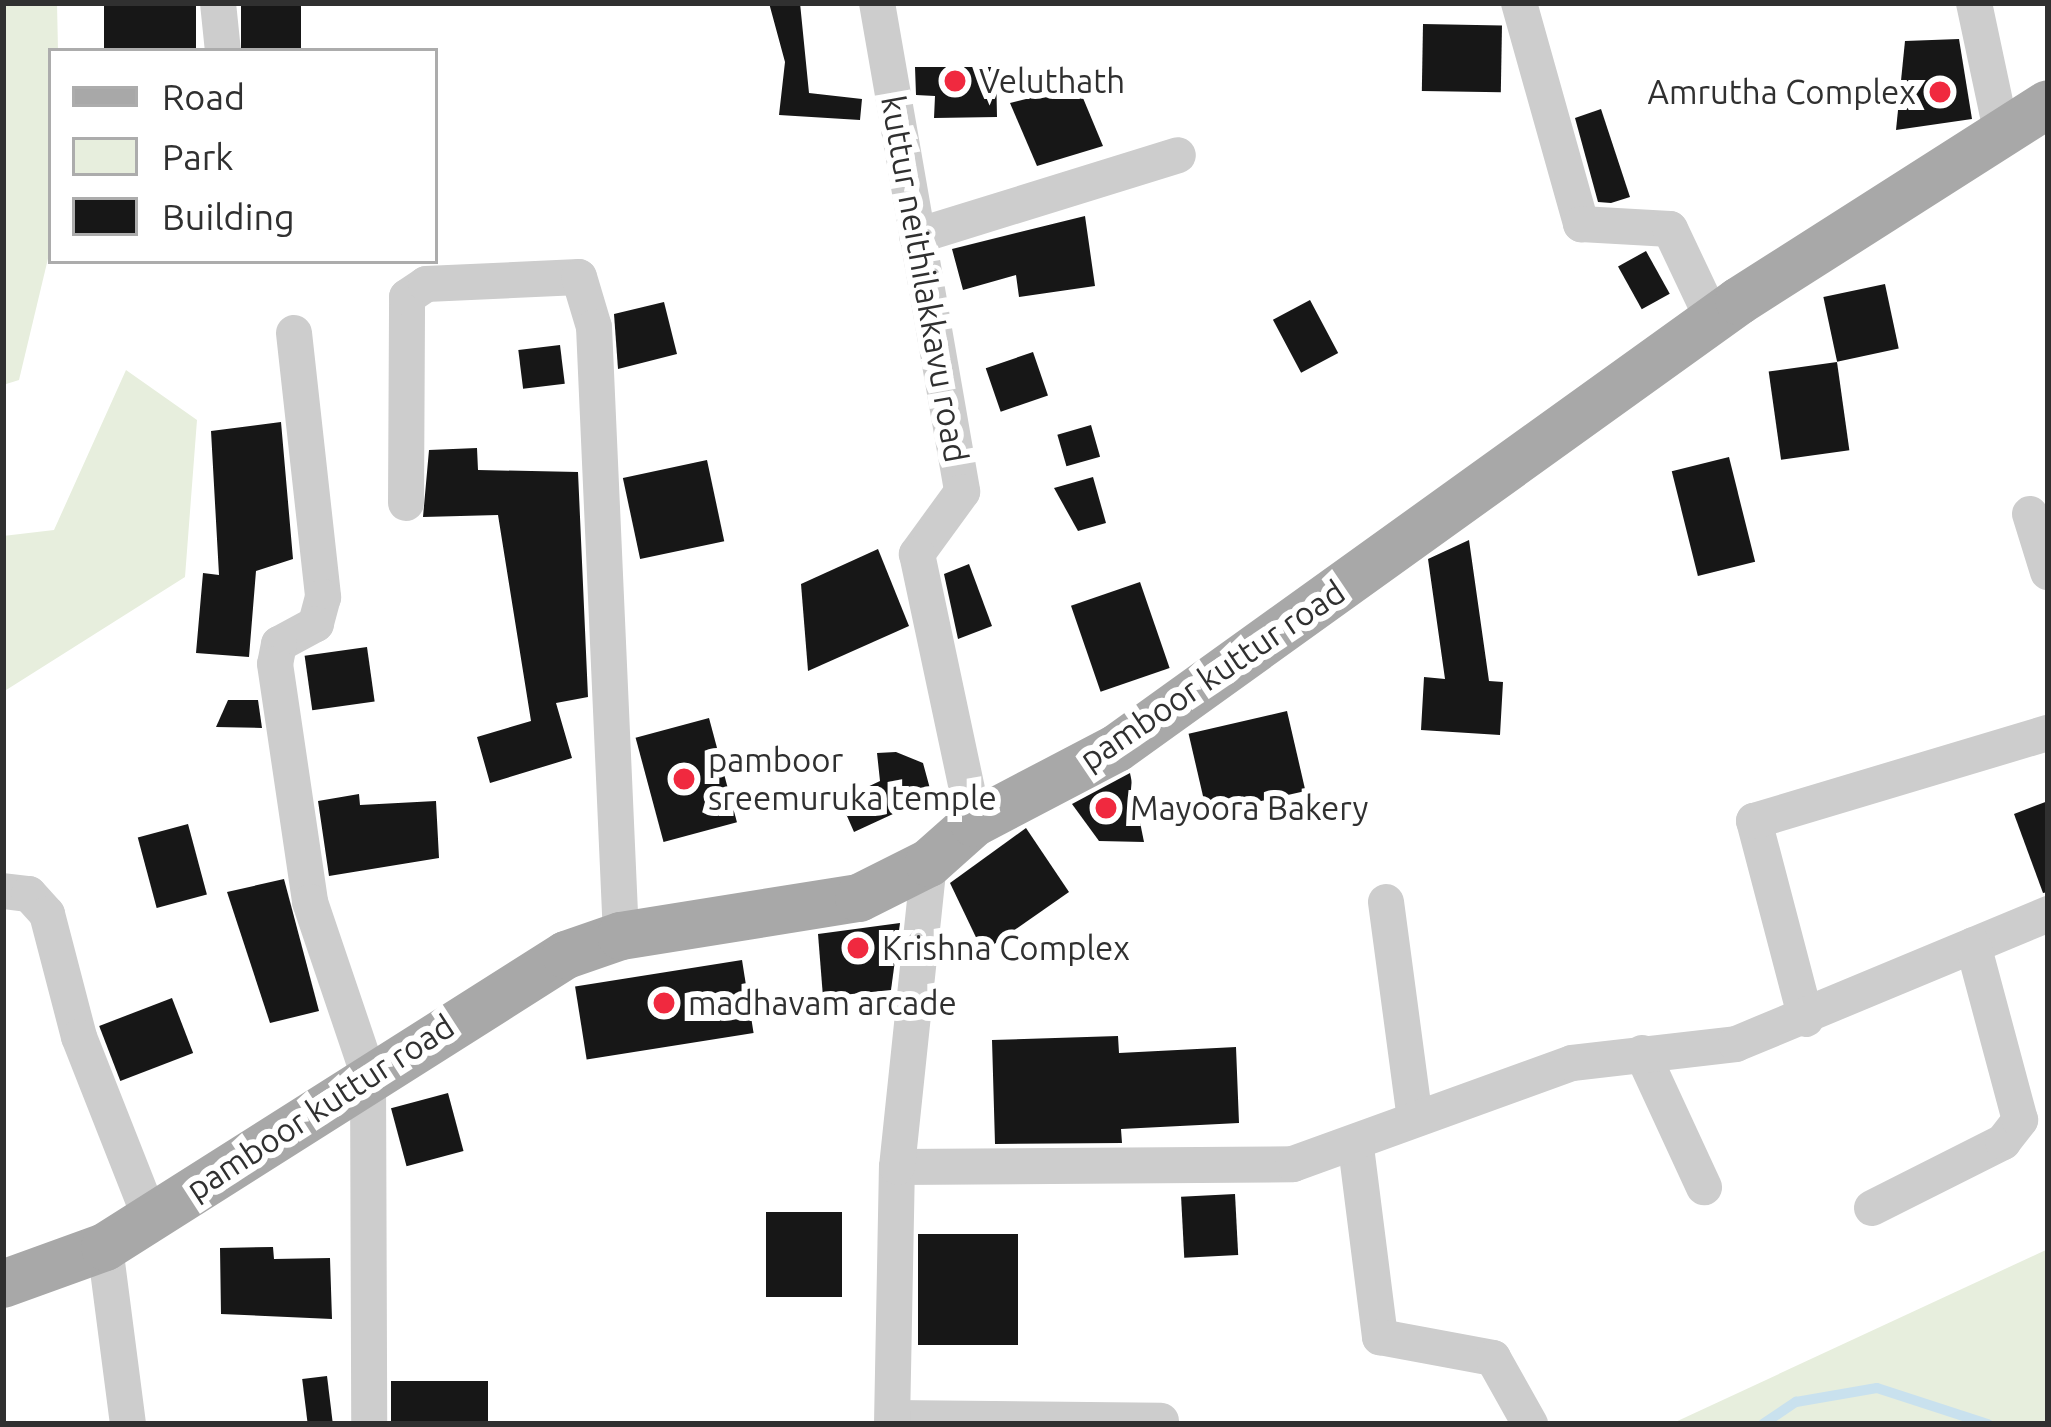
<!DOCTYPE html>
<style>
body{margin:0}
#map{position:relative;width:2051px;height:1427px;overflow:hidden;background:#fff;font-family:Ubuntu,sans-serif}
div>[style]{position:absolute}
.green>*{inset:0;background:#e7eedd}
.stream>*{height:10px;margin:-5px;padding:0 5px;transform-origin:5px;border-radius:5px;background:#c9e1ee}
.building>*{inset:0;background:#171717;transform-origin:0 0}
.minor>*{height:36px;margin:-18px;padding:0 18px;transform-origin:18px;border-radius:18px;background:#cdcdcd}
.major>*{height:48px;margin:-24px;padding:0 24px;transform-origin:24px;border-radius:24px;background:#a8a8a8}
.dots>*{width:33px;height:33px;translate:-50% -50%;box-sizing:border-box;border:6px solid #fff;border-radius:50%}
span{translate:-50% -50%;white-space:nowrap;text-align:center;line-height:1.15;-webkit-text-stroke:12px #fff;paint-order:stroke}
.poi-label{font-size:33px;color:#303030}
.left{translate:0 -50%;text-align:left}
.right{translate:-100% -50%;text-align:right}
.street-label{font-size:33px;color:#303030}
.frame{position:absolute;inset:0;border:6px solid #303030;pointer-events:none}
.legend{position:absolute;left:48px;top:48px;width:390px;height:216px;box-sizing:border-box;background:#fff;border:3px solid #acacac;margin:0;padding:15px 21px;list-style:none;font-size:36px;color:#303030}
.legend li{display:flex;align-items:center;gap:24px;height:60px}
.legend b{width:60px;border:3px solid #acacac}
</style>
<div id="map">
<div class="green">
<div style="clip-path:polygon(3px 3px,57px 3px,58px 51px,51px 246px,19px 380px,3px 385px)"></div>
<div style="clip-path:polygon(126px 370px,197px 420px,185px 577px,3px 692px,3px 536px,54px 530px)"></div>
<div style="clip-path:polygon(2048px 1249px,2048px 1424px,1671px 1424px)"></div>
</div>
<div class="stream">
<div style="left:1763px;top:1424px;width:40px;rotate:-34deg"></div>
<div style="left:1796px;top:1402px;width:82px;rotate:-9.8deg"></div>
<div style="left:1877px;top:1388px;width:117px;rotate:18deg"></div>
</div>
<div class="building">
<div style="left:104px;top:3px;width:92px;height:49px"></div>
<div style="left:241px;top:3px;width:60px;height:48px"></div>
<div style="clip-path:polygon(769px 3px,800px 3px,809px 93px,862px 99px,860px 120px,779px 115px,785px 62px)"></div>
<div style="left:1423px;top:24px;width:79px;height:67px;rotate:1deg"></div>
<div style="clip-path:polygon(1959px 39px,1972px 119px,1896px 130px,1905px 41px)"></div>
<div style="clip-path:polygon(915px 67px,996px 67px,997px 117px,934px 118px,935px 96px,916px 95px)"></div>
<div style="clip-path:polygon(1078px 86px,1103px 146px,1037px 166px,1010px 103px)"></div>
<div style="clip-path:polygon(1601px 109px,1630px 197px,1611px 203px,1598px 202px,1575px 118px)"></div>
<div style="clip-path:polygon(1085px 216px,1095px 286px,1019px 297px,1016px 275px,963px 290px,952px 249px)"></div>
<div style="left:1646px;top:251px;width:49px;height:32px;rotate:61deg"></div>
<div style="left:1885px;top:284px;width:66px;height:63px;rotate:78deg"></div>
<div style="left:1310px;top:300px;width:60px;height:42px;rotate:62deg"></div>
<div style="clip-path:polygon(664px 302px,677px 354px,618px 369px,614px 314px)"></div>
<div style="left:560px;top:345px;width:39px;height:42px;rotate:83deg"></div>
<div style="left:1033px;top:352px;width:46px;height:50px;rotate:71deg"></div>
<div style="left:1837px;top:362px;width:89px;height:69px;rotate:82deg"></div>
<div style="clip-path:polygon(281px 422px,293px 559px,256px 571px,249px 657px,196px 653px,203px 573px,219px 575px,211px 431px)"></div>
<div style="left:1091px;top:425px;width:33px;height:35px;rotate:74deg"></div>
<div style="clip-path:polygon(477px 448px,478px 470px,578px 472px,588px 697px,556px 703px,572px 758px,490px 783px,477px 737px,531px 721px,498px 515px,423px 517px,429px 450px)"></div>
<div style="left:1729px;top:457px;width:108px;height:59px;rotate:76deg"></div>
<div style="left:707px;top:460px;width:83px;height:86px;rotate:78deg"></div>
<div style="clip-path:polygon(1093px 477px,1106px 523px,1078px 531px,1054px 488px)"></div>
<div style="clip-path:polygon(1469px 540px,1489px 681px,1503px 682px,1500px 735px,1421px 730px,1424px 677px,1445px 679px,1428px 559px)"></div>
<div style="clip-path:polygon(878px 549px,909px 626px,808px 671px,801px 584px)"></div>
<div style="clip-path:polygon(969px 564px,992px 626px,958px 639px,944px 574px)"></div>
<div style="left:1140px;top:582px;width:91px;height:73px;rotate:71deg"></div>
<div style="left:367px;top:647px;width:55px;height:63px;rotate:82deg"></div>
<div style="clip-path:polygon(228px 700px,258px 700px,262px 728px,216px 727px)"></div>
<div style="left:1287px;top:711px;width:82px;height:101px;rotate:77deg"></div>
<div style="left:709px;top:718px;width:108px;height:76px;rotate:75deg"></div>
<div style="clip-path:polygon(896px 752px,923px 763px,932px 796px,854px 832px,840px 800px,880px 781px,877px 753px)"></div>
<div style="clip-path:polygon(1130px 773px,1144px 842px,1099px 841px,1072px 804px)"></div>
<div style="clip-path:polygon(359px 794px,360px 805px,436px 801px,439px 858px,329px 876px,318px 801px)"></div>
<div style="clip-path:polygon(2048px 801px,2048px 892px,2043px 893px,2014px 814px)"></div>
<div style="left:188px;top:824px;width:73px;height:52px;rotate:75deg"></div>
<div style="clip-path:polygon(1026px 828px,1069px 892px,983px 952px,950px 883px)"></div>
<div style="clip-path:polygon(284px 879px,319px 1011px,270px 1023px,227px 892px)"></div>
<div style="clip-path:polygon(900px 923px,891px 990px,823px 997px,818px 934px)"></div>
<div style="left:742px;top:960px;width:74px;height:169px;rotate:81deg"></div>
<div style="left:172px;top:998px;width:59px;height:78px;rotate:69deg"></div>
<div style="clip-path:polygon(1118px 1036px,1119px 1053px,1236px 1047px,1239px 1123px,1121px 1129px,1122px 1143px,995px 1144px,992px 1040px)"></div>
<div style="left:448px;top:1093px;width:60px;height:59px;rotate:75deg"></div>
<div style="left:1235px;top:1194px;width:61px;height:54px;rotate:87deg"></div>
<div style="left:766px;top:1212px;width:76px;height:85px"></div>
<div style="left:918px;top:1234px;width:100px;height:111px"></div>
<div style="clip-path:polygon(273px 1247px,274px 1259px,330px 1258px,332px 1319px,221px 1314px,220px 1248px)"></div>
<div style="left:327px;top:1376px;width:48px;height:25px;rotate:83deg"></div>
<div style="left:391px;top:1381px;width:97px;height:43px"></div>
</div>
<div class="minor">
<div style="left:218px;top:3px;width:48px;rotate:84.1deg"></div>
<div style="left:877px;top:3px;width:496px;rotate:80.1deg"></div>
<div style="left:962px;top:492px;width:77px;rotate:126deg"></div>
<div style="left:917px;top:554px;width:275px;rotate:78deg"></div>
<div style="left:1519px;top:3px;width:230px;rotate:74.3deg"></div>
<div style="left:1581px;top:224px;width:89px;rotate:3.2deg"></div>
<div style="left:1670px;top:229px;width:101px;rotate:64.7deg"></div>
<div style="left:1974px;top:3px;width:135px;rotate:78deg"></div>
<div style="left:917px;top:236px;width:273px;rotate:-17.2deg"></div>
<div style="left:294px;top:333px;width:266px;rotate:83.7deg"></div>
<div style="left:323px;top:597px;width:28px;rotate:105deg"></div>
<div style="left:316px;top:624px;width:42px;rotate:151.6deg"></div>
<div style="left:279px;top:644px;width:20px;rotate:101deg"></div>
<div style="left:275px;top:664px;width:241px;rotate:81.6deg"></div>
<div style="left:310px;top:902px;width:181px;rotate:71.3deg"></div>
<div style="left:368px;top:1073px;width:351px;rotate:89.8deg"></div>
<div style="left:406px;top:503px;width:206px;rotate:-89.7deg"></div>
<div style="left:407px;top:297px;width:23px;rotate:-34deg"></div>
<div style="left:426px;top:284px;width:153px;rotate:-2.6deg"></div>
<div style="left:579px;top:277px;width:52px;rotate:73.3deg"></div>
<div style="left:594px;top:327px;width:610px;rotate:87.46deg"></div>
<div style="left:2030px;top:514px;width:61px;rotate:72.8deg"></div>
<div style="left:3px;top:891px;width:26px;rotate:7deg"></div>
<div style="left:29px;top:894px;width:27px;rotate:48deg"></div>
<div style="left:47px;top:914px;width:127px;rotate:75.4deg"></div>
<div style="left:79px;top:1037px;width:193px;rotate:68.5deg"></div>
<div style="left:1386px;top:902px;width:218px;rotate:82.4deg"></div>
<div style="left:1806px;top:1019px;width:205px;rotate:-104.7deg"></div>
<div style="left:1754px;top:821px;width:307px;rotate:-16.7deg"></div>
<div style="left:1642px;top:1053px;width:148px;rotate:65.2deg"></div>
<div style="left:1356px;top:1147px;width:192px;rotate:82.8deg"></div>
<div style="left:1380px;top:1337px;width:115px;rotate:10.5deg"></div>
<div style="left:1493px;top:1358px;width:76px;rotate:60.7deg"></div>
<div style="left:897px;top:1167px;width:396px;rotate:-0.4deg"></div>
<div style="left:1293px;top:1164px;width:297px;rotate:-19.9deg"></div>
<div style="left:1572px;top:1063px;width:165px;rotate:-6.6deg"></div>
<div style="left:1736px;top:1044px;width:338px;rotate:-22.6deg"></div>
<div style="left:1872px;top:1208px;width:147px;rotate:-26.7deg"></div>
<div style="left:2003px;top:1142px;width:28px;rotate:-52deg"></div>
<div style="left:2020px;top:1120px;width:181px;rotate:-105deg"></div>
<div style="left:105px;top:1247px;width:178px;rotate:82.6deg"></div>
<div style="left:893px;top:1418px;width:268px;rotate:0.6deg"></div>
<div style="left:892px;top:1424px;width:257px;rotate:-88.9deg"></div>
<div style="left:897px;top:1167px;width:306px;rotate:-84deg"></div>
</div>
<div class="major">
<div style="left:3px;top:1284px;width:109px;rotate:-19.9deg"></div>
<div style="left:105px;top:1247px;width:546px;rotate:-32.35deg"></div>
<div style="left:566px;top:955px;width:58px;rotate:-19.1deg"></div>
<div style="left:621px;top:936px;width:241px;rotate:-9.1deg"></div>
<div style="left:859px;top:898px;width:78px;rotate:-26.6deg"></div>
<div style="left:929px;top:863px;width:60px;rotate:-41.6deg"></div>
<div style="left:974px;top:823px;width:161px;rotate:-27.7deg"></div>
<div style="left:1117px;top:748px;width:766px;rotate:-35.7deg"></div>
<div style="left:1739px;top:301px;width:366px;rotate:-32.5deg"></div>
</div>
<div class="dots">
<div style="left:955px;top:81px;background:#f0293f"></div>
<div style="left:1940px;top:92px;background:#f0293f"></div>
<div style="left:684px;top:779px;background:#f0293f"></div>
<div style="left:1106px;top:808px;background:#f0293f"></div>
<div style="left:858px;top:948px;background:#f0293f"></div>
<div style="left:664px;top:1003px;background:#f0293f"></div>
</div>
<div class="poi-label">
<span class="left" style="left:979px;top:81px">Veluthath</span>
<span class="right" style="left:1916px;top:92px">Amrutha Complex</span>
<span class="left" style="left:708px;top:779px">pamboor<br>sreemuruka temple</span>
<span class="left" style="left:1130px;top:808px">Mayoora Bakery</span>
<span class="left" style="left:882px;top:948px">Krishna Complex</span>
<span class="left" style="left:688px;top:1003px">madhavam arcade</span>
</div>
<div class="street-label">
<span style="left:925px;top:279px;rotate:80deg">kuttur neithilakkavu road</span>
<span style="left:1212px;top:675px;rotate:-34deg">pamboor kuttur road</span>
<span style="left:320px;top:1107px;rotate:-33deg">pamboor kuttur road</span>
</div>
<div class="frame"></div>
<ul class="legend">
<li><b style="height:15px;background:#a8a8a8"></b>Road</li>
<li><b style="height:33px;background:#e7eedd"></b>Park</li>
<li><b style="height:33px;background:#171717"></b>Building</li>
</ul>
</div>
